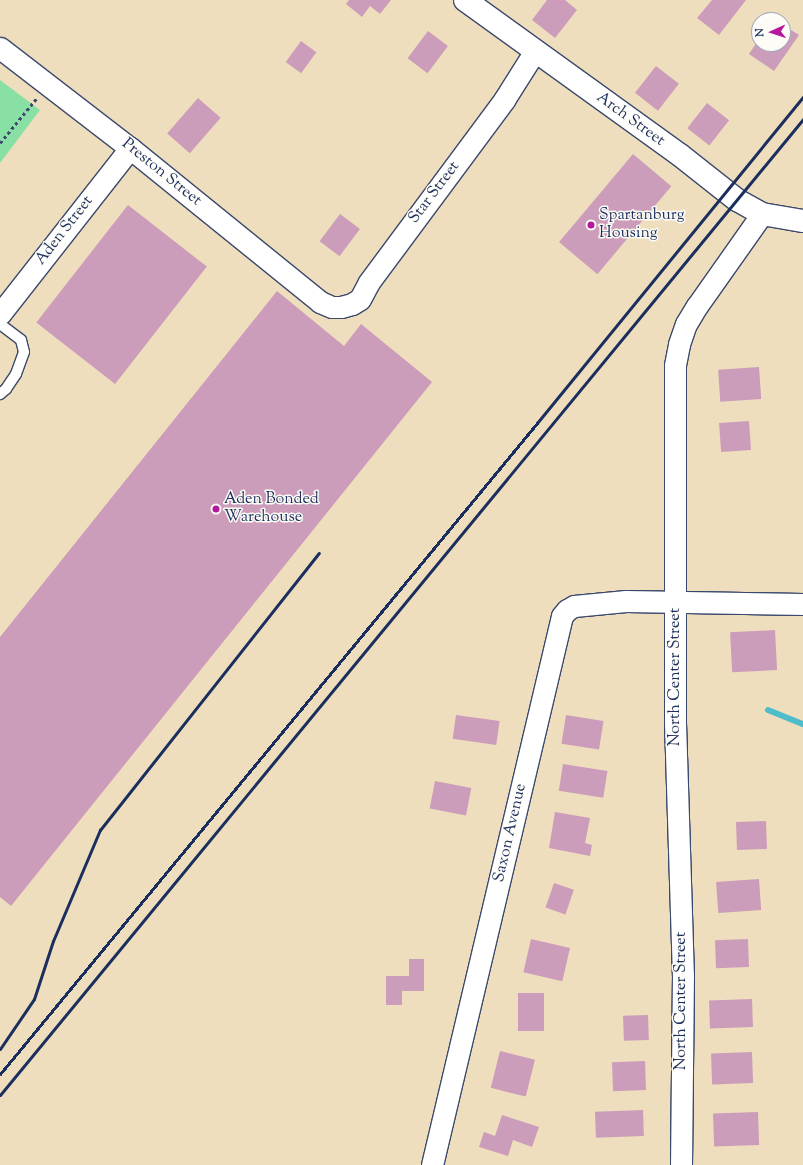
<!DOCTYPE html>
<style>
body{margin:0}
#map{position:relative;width:803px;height:1165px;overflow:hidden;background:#eedebd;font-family:"Sorts Mill Goudy",serif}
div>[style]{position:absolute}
.green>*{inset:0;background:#88e0a5}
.stream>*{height:6px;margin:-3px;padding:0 3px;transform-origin:3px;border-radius:3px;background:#4fbcc9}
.building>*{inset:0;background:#cc9dba;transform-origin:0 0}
.path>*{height:2.5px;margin-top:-1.25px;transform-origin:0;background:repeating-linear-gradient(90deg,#3b496c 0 3px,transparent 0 6px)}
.roads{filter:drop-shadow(1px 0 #3b496c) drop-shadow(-1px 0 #3b496c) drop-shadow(0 1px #3b496c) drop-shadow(0 -1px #3b496c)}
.lane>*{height:10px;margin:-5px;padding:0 5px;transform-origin:5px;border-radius:5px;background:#fff}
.street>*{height:21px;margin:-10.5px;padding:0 10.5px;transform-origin:10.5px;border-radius:10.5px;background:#fff}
.secondary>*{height:22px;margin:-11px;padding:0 11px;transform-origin:11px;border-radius:11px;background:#fff}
.rail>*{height:3px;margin:-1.5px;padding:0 1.5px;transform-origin:1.5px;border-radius:1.5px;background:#1b2f5e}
.dots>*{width:11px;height:11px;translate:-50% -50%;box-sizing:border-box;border:2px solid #fdfcf7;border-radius:50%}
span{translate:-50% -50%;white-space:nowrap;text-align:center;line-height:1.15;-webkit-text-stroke:3px #fdfcf7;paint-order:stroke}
.street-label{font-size:16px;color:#1b2f5e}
.poi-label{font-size:16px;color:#1b2f5e}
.left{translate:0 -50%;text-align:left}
.north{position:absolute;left:751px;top:12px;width:40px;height:40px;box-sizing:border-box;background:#fdfcf7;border:1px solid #a3aaba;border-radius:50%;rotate:267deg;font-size:11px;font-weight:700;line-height:16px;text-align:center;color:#1b2f5e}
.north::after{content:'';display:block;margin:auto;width:14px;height:18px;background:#b5179e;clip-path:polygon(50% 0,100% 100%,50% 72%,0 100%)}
</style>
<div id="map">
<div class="green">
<div style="clip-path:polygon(0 80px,40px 110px,0 163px)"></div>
</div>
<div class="stream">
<div style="left:768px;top:710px;width:38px;rotate:22deg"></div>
</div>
<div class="building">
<div style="clip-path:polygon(349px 0,391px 0,380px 14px,370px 6px,362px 17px,346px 4px)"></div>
<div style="clip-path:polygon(547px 0,565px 0,577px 10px,555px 38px,532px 20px)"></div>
<div style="clip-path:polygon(712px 0,746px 0,719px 35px,697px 18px)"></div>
<div style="clip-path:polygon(765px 13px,776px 20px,760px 20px)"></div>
<div style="clip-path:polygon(783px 25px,799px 35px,774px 71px,749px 54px,759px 39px,759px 44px,783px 44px)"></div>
<div style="left:428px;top:31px;width:25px;height:34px;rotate:37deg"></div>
<div style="left:301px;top:41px;width:19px;height:26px;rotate:36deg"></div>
<div style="left:656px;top:66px;width:29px;height:34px;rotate:38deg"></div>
<div style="left:198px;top:98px;width:30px;height:47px;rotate:41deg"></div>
<div style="left:707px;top:103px;width:28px;height:32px;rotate:38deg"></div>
<div style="left:633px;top:154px;width:50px;height:115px;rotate:40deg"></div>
<div style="left:128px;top:205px;width:100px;height:149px;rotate:38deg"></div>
<div style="left:340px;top:214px;width:25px;height:34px;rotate:37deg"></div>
<div style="clip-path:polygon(277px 291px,344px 346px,361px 324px,432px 382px,11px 906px,0 897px,0 637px)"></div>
<div style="left:759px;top:367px;width:32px;height:41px;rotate:86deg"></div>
<div style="left:749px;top:421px;width:29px;height:30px;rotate:86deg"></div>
<div style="left:775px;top:630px;width:40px;height:45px;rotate:87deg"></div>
<div style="left:456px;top:715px;width:44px;height:24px;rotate:8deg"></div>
<div style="left:566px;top:715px;width:38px;height:29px;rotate:9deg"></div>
<div style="left:563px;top:764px;width:45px;height:27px;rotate:9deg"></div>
<div style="left:435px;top:781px;width:37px;height:28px;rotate:11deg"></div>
<div style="clip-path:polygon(555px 812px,590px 818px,585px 843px,592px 845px,590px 856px,549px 848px)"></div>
<div style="left:766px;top:821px;width:28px;height:30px;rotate:88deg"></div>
<div style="left:759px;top:879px;width:31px;height:43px;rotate:86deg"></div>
<div style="left:554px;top:883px;width:21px;height:26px;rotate:19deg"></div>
<div style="left:531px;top:939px;width:40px;height:34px;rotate:13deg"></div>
<div style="left:748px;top:939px;width:28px;height:33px;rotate:88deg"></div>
<div style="clip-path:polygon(409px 959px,424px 959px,424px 991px,402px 991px,402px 1005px,386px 1005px,386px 976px,409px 976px)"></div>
<div style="left:518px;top:993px;width:26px;height:38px"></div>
<div style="left:752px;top:999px;width:28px;height:43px;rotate:88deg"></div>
<div style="left:648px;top:1015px;width:25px;height:25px;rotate:88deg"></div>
<div style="left:500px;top:1051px;width:36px;height:38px;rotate:14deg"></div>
<div style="left:752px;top:1052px;width:31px;height:41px;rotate:88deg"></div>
<div style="left:645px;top:1061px;width:29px;height:33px;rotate:88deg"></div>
<div style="left:643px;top:1110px;width:26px;height:48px;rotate:88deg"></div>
<div style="left:758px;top:1112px;width:33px;height:45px;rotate:88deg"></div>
<div style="clip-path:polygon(502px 1115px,539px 1127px,532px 1147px,513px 1140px,508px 1156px,479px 1147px,484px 1132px,495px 1136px)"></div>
</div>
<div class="path">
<div style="left:0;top:143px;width:57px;rotate:-50.7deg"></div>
</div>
<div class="roads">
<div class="lane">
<div style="left:0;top:324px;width:26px;rotate:37deg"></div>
<div style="left:21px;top:340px;width:12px;rotate:76deg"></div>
<div style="left:24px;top:352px;width:23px;rotate:110deg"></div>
<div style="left:16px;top:374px;width:18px;rotate:124deg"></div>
<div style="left:6px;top:389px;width:8px;rotate:140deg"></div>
</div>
<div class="street">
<div style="left:0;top:48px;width:164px;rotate:37.6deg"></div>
<div style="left:130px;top:148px;width:245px;rotate:39deg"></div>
<div style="left:320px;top:302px;width:13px;rotate:23deg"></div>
<div style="left:332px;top:307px;width:9px"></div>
<div style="left:341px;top:307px;width:11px;rotate:-15deg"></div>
<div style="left:352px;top:304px;width:9px;rotate:-32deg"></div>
<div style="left:360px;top:299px;width:19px;rotate:-62deg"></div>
<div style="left:369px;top:282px;width:227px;rotate:-53.4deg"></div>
<div style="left:504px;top:100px;width:58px;rotate:-57.7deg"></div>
<div style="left:0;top:314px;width:211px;rotate:-51.9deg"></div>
<div style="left:432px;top:1165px;width:564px;rotate:-76.68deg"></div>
<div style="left:562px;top:616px;width:8px;rotate:-50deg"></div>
<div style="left:567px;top:610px;width:8px;rotate:-30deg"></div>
<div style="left:574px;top:606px;width:52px;rotate:-5.5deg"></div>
<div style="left:626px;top:601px;width:177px;rotate:1deg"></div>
<div style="left:681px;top:1165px;width:188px;rotate:-89.4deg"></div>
<div style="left:683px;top:977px;width:254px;rotate:-91.8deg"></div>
<div style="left:675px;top:723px;width:358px;rotate:-90deg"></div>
<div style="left:675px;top:365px;width:21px;rotate:-79deg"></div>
<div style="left:679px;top:344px;width:21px;rotate:-71deg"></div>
<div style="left:686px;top:324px;width:21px;rotate:-59deg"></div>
<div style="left:697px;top:306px;width:113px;rotate:-54.8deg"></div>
</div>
<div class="secondary">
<div style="left:465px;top:0;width:265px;rotate:35.8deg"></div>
<div style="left:680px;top:155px;width:73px;rotate:38.3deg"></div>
<div style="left:737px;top:200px;width:29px;rotate:29deg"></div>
<div style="left:762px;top:214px;width:42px;rotate:9.7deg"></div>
</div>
</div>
<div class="rail">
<div style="left:0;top:1049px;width:60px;rotate:-55.8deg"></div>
<div style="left:34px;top:999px;width:61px;rotate:-71.9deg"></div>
<div style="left:53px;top:941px;width:121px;rotate:-67.1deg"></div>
<div style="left:100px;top:830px;width:353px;rotate:-51.7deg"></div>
<div style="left:0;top:1074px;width:844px;rotate:-50.48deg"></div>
<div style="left:537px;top:423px;width:421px;rotate:-50.8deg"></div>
<div style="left:0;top:1095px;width:1264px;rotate:-50.55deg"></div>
</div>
<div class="dots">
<div style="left:591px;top:225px;background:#b5179e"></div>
<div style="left:216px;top:509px;background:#b5179e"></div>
</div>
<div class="street-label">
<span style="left:630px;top:120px;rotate:36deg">Arch Street</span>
<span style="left:161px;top:173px;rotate:39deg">Preston Street</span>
<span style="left:435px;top:193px;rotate:-53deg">Star Street</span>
<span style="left:65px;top:231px;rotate:-52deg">Aden Street</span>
<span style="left:676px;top:677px;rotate:-90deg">North Center Street</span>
<span style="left:511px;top:833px;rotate:-77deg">Saxon Avenue</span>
<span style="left:682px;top:1001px;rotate:-90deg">North Center Street</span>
</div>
<div class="poi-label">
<span class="left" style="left:599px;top:225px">Spartanburg<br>Housing</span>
<span class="left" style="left:224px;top:509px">Aden Bonded<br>Warehouse</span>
</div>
<div class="north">N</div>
</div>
